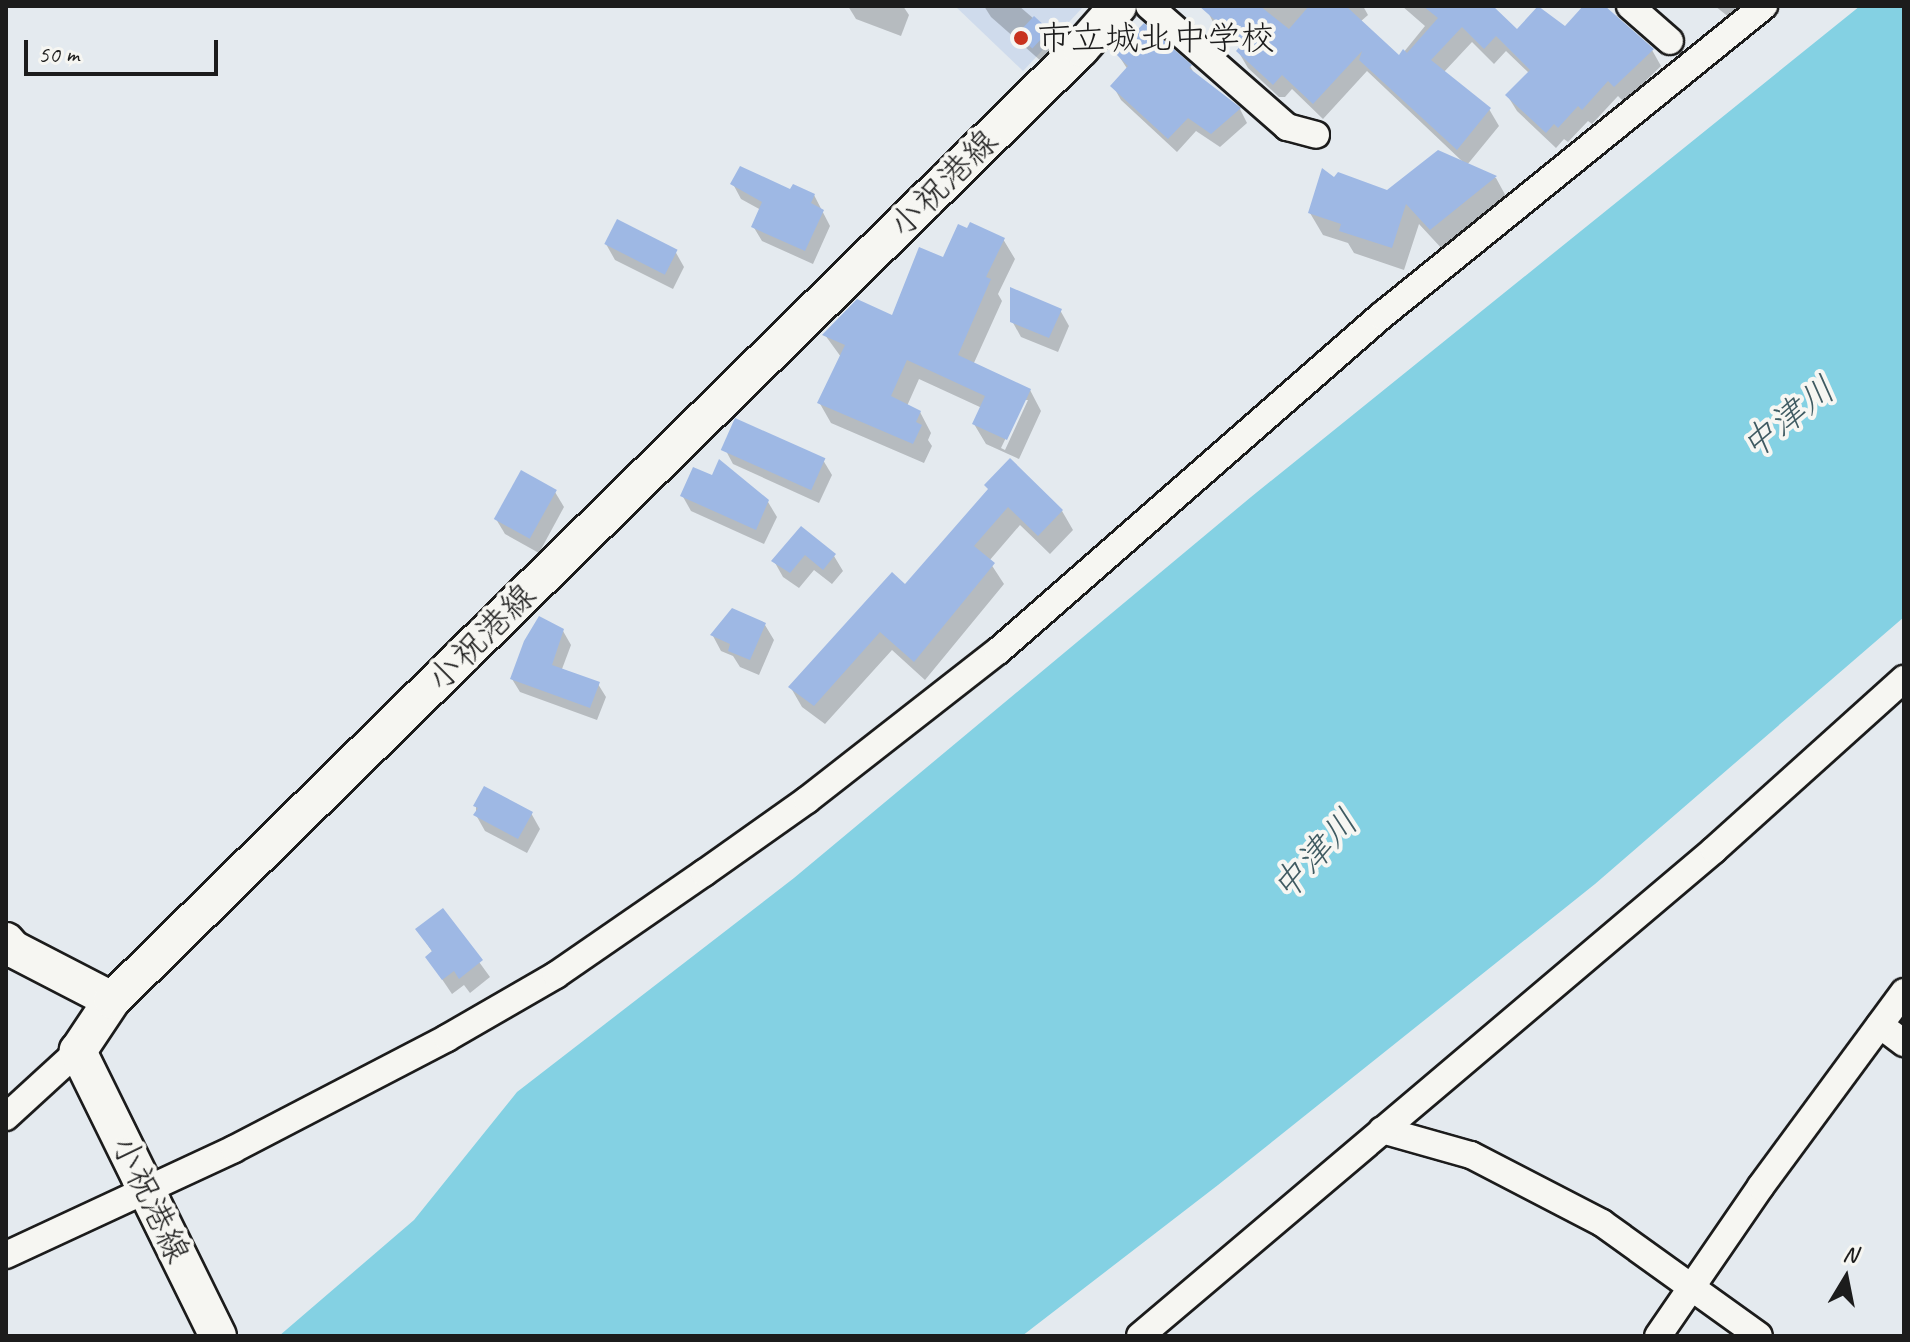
<!DOCTYPE html>
<meta charset="utf-8">
<style>
body{margin:0}
#map{position:relative;width:1910px;height:1342px;overflow:hidden;background:#e4eaef;font-family:Caveat,"Klee One",sans-serif}
div>[style]{position:absolute}
.built>*{inset:0;background:#cfdbec}
.water>*{inset:0;background:#84d1e3}
.shadow>*{inset:0;background:#0003}
.building>*{inset:0;background:#9eb8e4;transform-origin:0 0}
.roads{filter:drop-shadow(2px 0 #1c1c1c) drop-shadow(-2px 0 #1c1c1c) drop-shadow(0 2px #1c1c1c) drop-shadow(0 -2px #1c1c1c)}
.street>*{height:26px;margin:-13px;padding:0 13px;transform-origin:13px;border-radius:13px;background:#f6f6f2}
.secondary>*{height:36px;margin:-18px;padding:0 18px;transform-origin:18px;border-radius:18px;background:#f6f6f2}
.dots>*{width:22px;height:22px;translate:-50% -50%;box-sizing:border-box;border:4px solid #f6f6f2;border-radius:50%}
span{translate:-50% -50%;white-space:nowrap;text-align:center;line-height:1.15;-webkit-text-stroke:8px #f6f6f2;paint-order:stroke}
.poi-label{font-size:34px;color:#1c1c1c}
.left{translate:0 -50%;text-align:left}
.street-label{font-size:34px;color:#1c1c1c}
.water-label{font-size:36px;color:#405b62;font-style:italic}
.frame{position:absolute;inset:0;border:8px solid #1c1c1c;pointer-events:none}
.north{position:absolute;left:1806px;top:1238px;width:80px;height:80px;-webkit-text-stroke:6px #f6f6f2;paint-order:stroke;rotate:10deg;font-size:22px;font-weight:700;line-height:32px;text-align:center;color:#1c1c1c}
.north::after{content:'';display:block;margin:auto;width:28px;height:36px;background:#1c1c1c;clip-path:polygon(50% 0,100% 100%,50% 72%,0 100%)}
.scale{position:absolute;left:24px;top:40px;width:194px;height:36px;box-sizing:border-box;border:4px solid #1c1c1c;border-top:0;padding-left:10px;font-size:24px;line-height:28px;white-space:nowrap;color:#1c1c1c;-webkit-text-stroke:6px #f6f6f2;paint-order:stroke}
</style>
<div id="map">
<div class="built">
<div style="clip-path:polygon(955px 6px,1084px 6px,1023px 71px)"></div>
</div>
<div class="water">
<div style="clip-path:polygon(1860px 6px,1904px 6px,1904px 617px,1595px 884px,1218px 1185px,1022px 1336px,279px 1336px,414px 1220px,517px 1092px,794px 878px,1251px 497px)"></div>
</div>
<div class="shadow">
<div style="clip-path:polygon(848px 6px,903px 6px,909px 15px,901px 36px,856px 19px)"></div>
<div style="clip-path:polygon(984px 6px,1019px 6px,1048px 31px,1057px 46px,1042px 62px,991px 17px)"></div>
<div style="clip-path:polygon(1205px 6px,1363px 6px,1368px 15px,1360px 22px,1399px 58px,1425px 26px,1402px 6px,1490px 6px,1517px 32px,1565px 29px,1586px 6px,1601px 6px,1652px 50px,1661px 66px,1624px 102px,1618px 96px,1592px 124px,1588px 121px,1568px 142px,1564px 139px,1556px 148px,1517px 111px,1507px 95px,1529px 73px,1506px 51px,1494px 64px,1472px 42px,1443px 73px,1489px 109px,1499px 126px,1467px 165px,1496px 178px,1508px 200px,1444px 251px,1419px 224px,1404px 270px,1354px 253px,1348px 243px,1323px 235px,1310px 213px,1335px 180px,1387px 192px,1463px 162px,1367px 71px,1323px 119px,1292px 89px,1285px 97px,1279px 97px,1248px 68px,1238px 51px,1241px 48px,1215px 26px)"></div>
<div style="clip-path:polygon(1715px 6px,1740px 6px,1730px 18px)"></div>
<div style="clip-path:polygon(1117px 53px,1190px 66px,1195px 75px,1240px 109px,1247px 123px,1220px 147px,1196px 131px,1177px 152px,1121px 100px,1113px 86px,1128px 70px)"></div>
<div style="clip-path:polygon(733px 184px,814px 195px,830px 226px,813px 264px,762px 241px,753px 226px,761px 210px,741px 199px)"></div>
<div style="clip-path:polygon(evenodd,1003px 239px,1015px 259px,998px 294px,1002px 301px,973px 365px,1030px 390px,1041px 411px,1019px 459px,986px 444px,974px 424px,982px 408px,919px 379px,907px 406px,920px 412px,931px 433px,928px 440px,932px 446px,924px 463px,831px 423px,819px 402px,841px 357px,825px 335px,893px 317px,944px 260px,1003px 239px,1024px 400px,1028px 400px,1005px 450px,1001px 448px,1024px 400px)"></div>
<div style="clip-path:polygon(606px 244px,675px 251px,684px 267px,673px 289px,615px 260px)"></div>
<div style="clip-path:polygon(1060px 310px,1069px 326px,1058px 352px,1021px 337px,1012px 321px)"></div>
<div style="clip-path:polygon(725px 449px,823px 460px,832px 475px,819px 503px,733px 464px)"></div>
<div style="clip-path:polygon(714px 477px,768px 502px,777px 517px,764px 544px,691px 511px,682px 495px)"></div>
<div style="clip-path:polygon(989px 491px,1062px 511px,1073px 530px,1050px 554px,1020px 525px,989px 561px,1004px 584px,925px 680px,892px 650px,825px 724px,802px 707px,791px 688px,905px 587px)"></div>
<div style="clip-path:polygon(555px 492px,564px 507px,539px 553px,505px 534px,496px 519px)"></div>
<div style="clip-path:polygon(801px 529px,834px 556px,843px 571px,832px 584px,814px 570px,799px 588px,783px 577px,774px 561px)"></div>
<div style="clip-path:polygon(765px 625px,774px 640px,759px 675px,740px 667px,733px 656px,721px 651px,713px 636px)"></div>
<div style="clip-path:polygon(563px 631px,571px 645px,562px 669px,598px 684px,606px 697px,597px 720px,520px 692px,512px 679px)"></div>
<div style="clip-path:polygon(476px 806px,531px 813px,540px 829px,527px 853px,485px 831px,476px 815px)"></div>
<div style="clip-path:polygon(442px 911px,490px 977px,470px 993px,464px 985px,452px 994px,427px 957px,433px 953px,418px 930px)"></div>
</div>
<div class="building">
<div style="clip-path:polygon(1199px 6px,1260px 6px,1289px 29px,1309px 6px,1346px 6px,1399px 55px,1403px 49px,1407px 53px,1438px 18px,1423px 6px,1493px 6px,1517px 29px,1538px 6px,1565px 26px,1583px 6px,1605px 6px,1654px 49px,1614px 87px,1608px 81px,1582px 110px,1578px 106px,1558px 128px,1554px 124px,1546px 133px,1505px 95px,1530px 70px,1496px 36px,1484px 49px,1462px 27px,1431px 60px,1491px 108px,1457px 150px,1359px 60px,1362px 51px,1313px 104px,1282px 75px,1273px 85px,1236px 51px,1241px 45px,1232px 35px)"></div>
<div style="left:1034px;top:16px;width:21px;height:25px;rotate:43deg"></div>
<div style="clip-path:polygon(1144px 23px,1192px 65px,1189px 68px,1241px 108px,1211px 134px,1188px 118px,1168px 139px,1110px 86px,1128px 66px,1115px 53px)"></div>
<div style="clip-path:polygon(1438px 150px,1497px 176px,1430px 230px,1406px 204px,1392px 248px,1339px 231px,1341px 224px,1308px 213px,1322px 168px,1334px 177px,1338px 172px,1387px 190px)"></div>
<div style="clip-path:polygon(740px 166px,790px 189px,793px 184px,815px 194px,811px 203px,824px 210px,805px 251px,751px 227px,762px 202px,730px 184px)"></div>
<div style="left:617px;top:219px;width:68px;height:28px;rotate:27deg"></div>
<div style="clip-path:polygon(970px 222px,1005px 238px,986px 277px,991px 279px,958px 355px,1031px 389px,1007px 440px,972px 424px,985px 396px,907px 360px,891px 396px,921px 411px,916px 422px,922px 425px,913px 444px,817px 403px,845px 345px,822px 335px,857px 299px,892px 315px,919px 247px,943px 257px,958px 224px,967px 228px)"></div>
<div style="clip-path:polygon(1010px 287px,1062px 309px,1049px 338px,1010px 322px)"></div>
<div style="left:735px;top:418px;width:99px;height:35px;rotate:24deg"></div>
<div style="clip-path:polygon(1010px 458px,1063px 510px,1038px 536px,1008px 507px,974px 546px,995px 563px,914px 662px,880px 632px,814px 706px,788px 687px,892px 572px,905px 584px,988px 489px,984px 485px)"></div>
<div style="clip-path:polygon(719px 459px,769px 500px,756px 530px,680px 496px,693px 467px,712px 475px)"></div>
<div style="left:521px;top:470px;width:41px;height:56px;rotate:29deg"></div>
<div style="clip-path:polygon(801px 526px,836px 554px,823px 570px,805px 555px,790px 573px,771px 561px)"></div>
<div style="clip-path:polygon(732px 608px,766px 623px,750px 660px,728px 651px,730px 644px,710px 635px)"></div>
<div style="clip-path:polygon(539px 616px,564px 629px,552px 665px,600px 682px,590px 708px,510px 679px,524px 641px)"></div>
<div style="clip-path:polygon(484px 786px,533px 812px,518px 839px,473px 815px,478px 808px,473px 806px)"></div>
<div style="clip-path:polygon(443px 908px,483px 960px,459px 979px,454px 971px,442px 980px,425px 957px,432px 951px,415px 929px)"></div>
</div>
<div class="roads">
<div class="street">
<div style="left:1149px;top:6px;width:184px;rotate:41.2deg"></div>
<div style="left:1287px;top:127px;width:30px;rotate:15deg"></div>
<div style="left:1630px;top:6px;width:53px;rotate:41.2deg"></div>
<div style="left:1880px;top:1025px;width:30px;rotate:37deg"></div>
<div style="left:6px;top:1117px;width:98px;rotate:-42.5deg"></div>
<div style="left:1382px;top:1130px;width:92px;rotate:15.7deg"></div>
<div style="left:1471px;top:1155px;width:148px;rotate:27.4deg"></div>
<div style="left:1602px;top:1223px;width:193px;rotate:35.7deg"></div>
<div style="left:6px;top:1255px;width:251px;rotate:-24.9deg"></div>
<div style="left:234px;top:1149px;width:240px;rotate:-27.5deg"></div>
<div style="left:447px;top:1038px;width:126px;rotate:-30deg"></div>
<div style="left:556px;top:975px;width:180px;rotate:-34.6deg"></div>
<div style="left:704px;top:873px;width:126px;rotate:-35.3deg"></div>
<div style="left:807px;top:800px;width:242px;rotate:-38deg"></div>
<div style="left:998px;top:651px;width:509px;rotate:-41.18deg"></div>
<div style="left:1381px;top:316px;width:493px;rotate:-39deg"></div>
<div style="left:1140px;top:1336px;width:752px;rotate:-40.25deg"></div>
<div style="left:1714px;top:850px;width:256px;rotate:-42deg"></div>
<div style="left:1658px;top:1336px;width:182px;rotate:-55.5deg"></div>
<div style="left:1761px;top:1186px;width:241px;rotate:-53.6deg"></div>
</div>
<div class="secondary">
<div style="left:6px;top:941px;width:11px;rotate:49deg"></div>
<div style="left:13px;top:949px;width:111px;rotate:27.3deg"></div>
<div style="left:218px;top:1336px;width:318px;rotate:-116.2deg"></div>
<div style="left:78px;top:1051px;width:61px;rotate:-56.3deg"></div>
<div style="left:112px;top:1000px;width:1358px;rotate:-44.49deg"></div>
<div style="left:1081px;top:48px;width:56px;rotate:-48.6deg"></div>
</div>
</div>
<div class="dots">
<div style="left:1021px;top:38px;background:#c8321e"></div>
</div>
<div class="poi-label">
<span class="left" style="left:1037px;top:38px">市立城北中学校</span>
</div>
<div class="street-label">
<span style="left:943px;top:183px;rotate:-45deg">小祝港線</span>
<span style="left:481px;top:637px;rotate:-45deg">小祝港線</span>
<span style="left:151px;top:1199px;rotate:64deg">小祝港線</span>
</div>
<div class="water-label">
<span style="left:1788px;top:418px;rotate:-38deg">中津川</span>
<span style="left:1315px;top:855px;rotate:-47deg">中津川</span>
</div>
<div class="frame"></div>
<div class="north">N</div>
<div class="scale">50 m</div>
</div>
